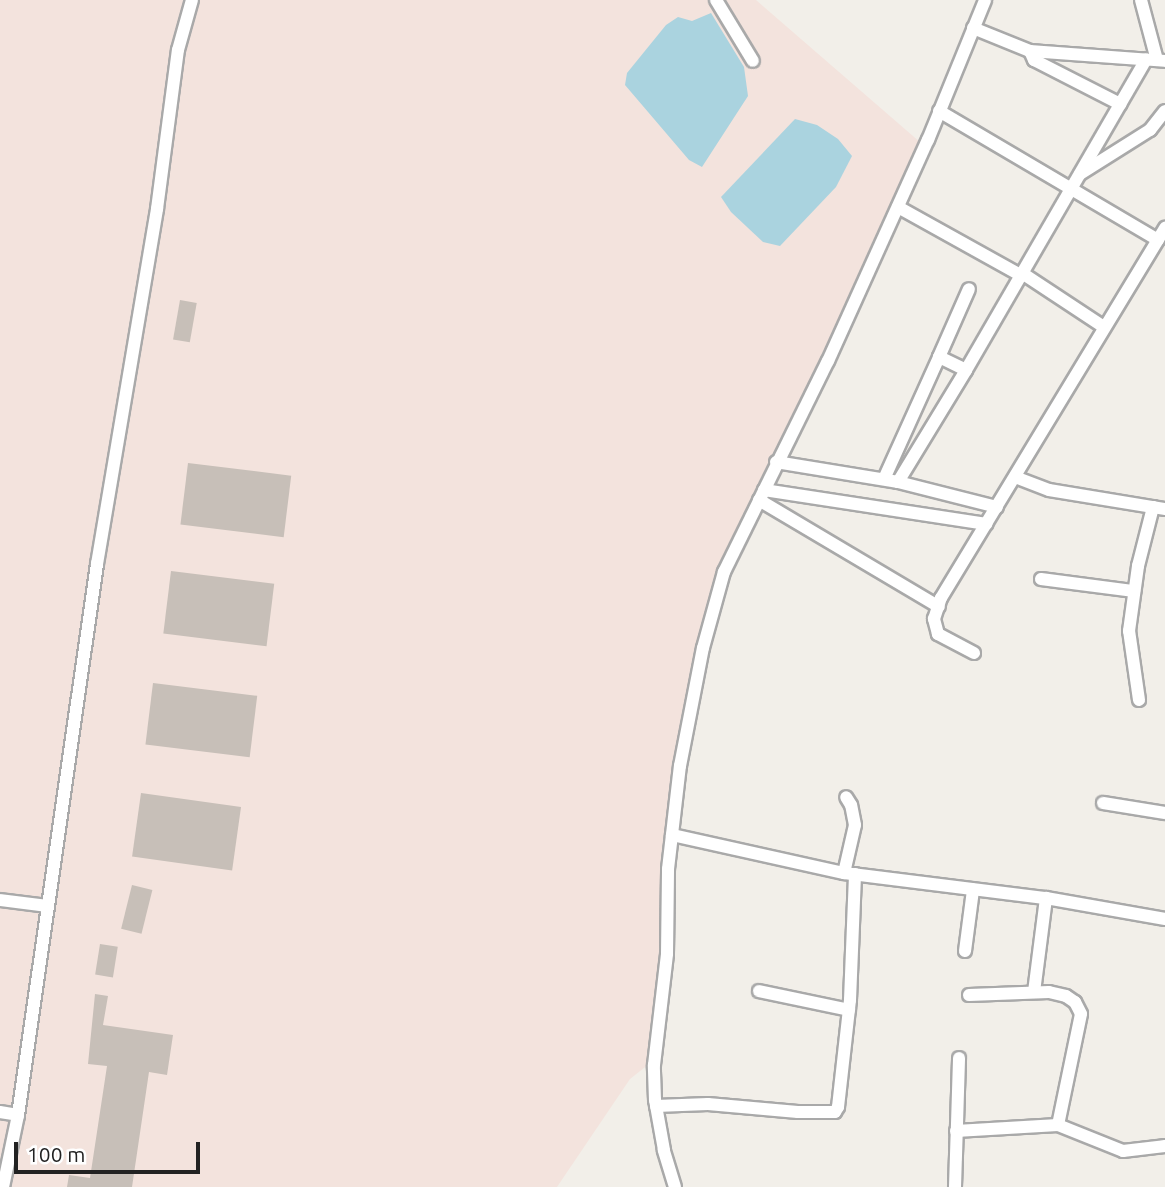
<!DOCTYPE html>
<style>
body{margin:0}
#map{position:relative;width:1165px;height:1187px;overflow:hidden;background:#f2efe9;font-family:Ubuntu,sans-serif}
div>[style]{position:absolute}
.military>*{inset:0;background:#f3e3dd}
.water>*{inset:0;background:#aad3df}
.building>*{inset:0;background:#c7bfb8;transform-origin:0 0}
.roads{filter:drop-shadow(2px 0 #a9a9a9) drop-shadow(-2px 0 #a9a9a9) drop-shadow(0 2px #a9a9a9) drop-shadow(0 -2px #a9a9a9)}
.minor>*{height:12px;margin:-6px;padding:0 6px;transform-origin:6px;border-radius:6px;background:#fff}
span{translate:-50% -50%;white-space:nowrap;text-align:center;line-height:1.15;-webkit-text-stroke:7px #fff;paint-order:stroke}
.scale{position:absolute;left:14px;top:1142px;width:186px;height:32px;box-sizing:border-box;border:4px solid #222;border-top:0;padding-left:9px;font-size:21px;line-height:24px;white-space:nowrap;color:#222;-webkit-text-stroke:5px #fff;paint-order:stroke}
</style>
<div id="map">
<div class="military">
<div style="clip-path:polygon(0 0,188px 0,153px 208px,13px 1119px,0 1180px)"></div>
<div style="clip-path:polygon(197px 0,756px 0,921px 143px,825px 358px,772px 460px,699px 647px,649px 1064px,630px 1079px,557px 1187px,7px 1187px,182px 51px)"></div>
</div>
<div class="water">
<div style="clip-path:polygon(711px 13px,744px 67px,748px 96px,702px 167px,689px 160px,625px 85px,627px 73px,666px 25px,678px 17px,692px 21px)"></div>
<div style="clip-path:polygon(795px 119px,817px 125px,838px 139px,852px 156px,836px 187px,780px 246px,763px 242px,731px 212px,721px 197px)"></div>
</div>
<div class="building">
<div style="left:180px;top:300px;width:17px;height:40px;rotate:10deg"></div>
<div style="left:188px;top:463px;width:104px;height:62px;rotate:7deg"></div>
<div style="left:171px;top:571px;width:104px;height:63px;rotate:7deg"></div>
<div style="left:153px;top:683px;width:105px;height:62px;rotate:7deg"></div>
<div style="left:141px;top:793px;width:101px;height:64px;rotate:8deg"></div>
<div style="left:132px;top:885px;width:21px;height:45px;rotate:14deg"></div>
<div style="left:100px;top:944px;width:18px;height:31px;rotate:9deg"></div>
<div style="clip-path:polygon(95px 994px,108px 996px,103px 1025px,173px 1035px,167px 1075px,149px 1072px,132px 1187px,67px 1187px,69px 1175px,90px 1178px,107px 1066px,88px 1064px)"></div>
</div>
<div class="roads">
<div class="minor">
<div style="left:716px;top:0;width:71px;rotate:58.8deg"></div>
<div style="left:1141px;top:0;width:62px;rotate:75.1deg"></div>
<div style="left:973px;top:28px;width:61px;rotate:22deg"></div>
<div style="left:1030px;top:51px;width:135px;rotate:4.2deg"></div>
<div style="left:1030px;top:51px;width:10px;rotate:66deg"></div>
<div style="left:1034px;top:60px;width:97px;rotate:27.1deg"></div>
<div style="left:939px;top:111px;width:254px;rotate:30.5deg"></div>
<div style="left:1080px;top:174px;width:83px;rotate:-32.2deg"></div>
<div style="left:1150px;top:130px;width:24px;rotate:-52deg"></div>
<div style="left:898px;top:207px;width:140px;rotate:29.1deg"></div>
<div style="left:1022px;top:273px;width:98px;rotate:33.4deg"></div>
<div style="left:966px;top:370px;width:30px;rotate:-154deg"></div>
<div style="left:939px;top:357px;width:74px;rotate:-66.2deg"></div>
<div style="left:776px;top:462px;width:124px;rotate:9.3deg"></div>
<div style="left:898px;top:482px;width:131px;rotate:-58.7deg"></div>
<div style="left:966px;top:370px;width:359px;rotate:-59.9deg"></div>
<div style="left:1015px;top:477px;width:36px;rotate:21deg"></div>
<div style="left:1049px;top:490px;width:118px;rotate:9.3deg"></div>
<div style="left:884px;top:479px;width:134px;rotate:-65.7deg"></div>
<div style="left:898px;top:482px;width:102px;rotate:14.2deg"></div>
<div style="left:764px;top:490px;width:225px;rotate:8.7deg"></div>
<div style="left:759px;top:500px;width:209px;rotate:30.7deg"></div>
<div style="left:1041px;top:579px;width:94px;rotate:7.4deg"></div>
<div style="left:974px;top:653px;width:41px;rotate:-152.2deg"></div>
<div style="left:938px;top:634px;width:16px;rotate:-105deg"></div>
<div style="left:934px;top:619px;width:22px;rotate:-72deg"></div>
<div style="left:941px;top:598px;width:433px;rotate:-58.8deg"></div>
<div style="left:1139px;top:700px;width:70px;rotate:-98.2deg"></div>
<div style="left:1129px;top:631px;width:66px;rotate:-82.1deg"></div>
<div style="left:1138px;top:566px;width:61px;rotate:-75.7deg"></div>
<div style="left:1103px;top:803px;width:63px;rotate:9.2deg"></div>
<div style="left:672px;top:835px;width:176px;rotate:12.5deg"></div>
<div style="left:844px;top:873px;width:204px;rotate:7.1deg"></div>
<div style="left:1046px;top:898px;width:121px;rotate:10deg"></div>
<div style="left:844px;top:873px;width:49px;rotate:-77.1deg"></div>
<div style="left:855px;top:825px;width:20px;rotate:-101deg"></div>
<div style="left:851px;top:805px;width:9px;rotate:-122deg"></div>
<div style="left:0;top:900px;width:48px;rotate:7.1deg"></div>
<div style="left:965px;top:951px;width:62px;rotate:-82.5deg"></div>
<div style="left:759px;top:991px;width:92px;rotate:11.9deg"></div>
<div style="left:1034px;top:992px;width:95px;rotate:-82.7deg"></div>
<div style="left:969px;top:995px;width:80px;rotate:-2.1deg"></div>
<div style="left:1049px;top:992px;width:17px;rotate:13deg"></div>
<div style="left:1066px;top:996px;width:11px;rotate:34deg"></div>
<div style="left:1075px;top:1002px;width:13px;rotate:63deg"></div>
<div style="left:1081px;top:1014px;width:113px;rotate:101.7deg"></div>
<div style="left:656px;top:1106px;width:52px;rotate:-2.2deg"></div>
<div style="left:708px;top:1104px;width:90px;rotate:5.1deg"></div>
<div style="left:798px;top:1112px;width:37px"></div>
<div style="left:835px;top:1112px;width:6px;rotate:-59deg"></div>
<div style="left:838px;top:1107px;width:108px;rotate:-83.6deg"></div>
<div style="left:850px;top:1000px;width:126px;rotate:-87.7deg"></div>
<div style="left:0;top:1112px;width:18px;rotate:9deg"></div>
<div style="left:956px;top:1131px;width:102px;rotate:-3.4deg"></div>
<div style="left:1058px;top:1125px;width:70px;rotate:21.8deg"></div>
<div style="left:1123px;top:1151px;width:42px;rotate:-6.8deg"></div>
<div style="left:3px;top:1187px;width:74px;rotate:-78.2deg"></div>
<div style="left:18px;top:1115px;width:557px;rotate:-81.84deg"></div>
<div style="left:97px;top:564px;width:360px;rotate:-80.4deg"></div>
<div style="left:157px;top:209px;width:160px;rotate:-82.5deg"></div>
<div style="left:178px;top:50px;width:52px;rotate:-74.4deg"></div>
<div style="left:675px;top:1187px;width:39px;rotate:-107deg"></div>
<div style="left:664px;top:1150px;width:51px;rotate:-100.2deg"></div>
<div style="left:655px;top:1100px;width:35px;rotate:-92deg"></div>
<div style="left:654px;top:1065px;width:112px;rotate:-83.3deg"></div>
<div style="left:667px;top:954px;width:85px;rotate:-89.3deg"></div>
<div style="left:668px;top:869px;width:104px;rotate:-83.4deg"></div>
<div style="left:680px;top:766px;width:120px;rotate:-79deg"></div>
<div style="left:703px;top:648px;width:79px;rotate:-74.6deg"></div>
<div style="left:724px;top:572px;width:235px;rotate:-63.8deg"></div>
<div style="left:828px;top:361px;width:243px;rotate:-65.7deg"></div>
<div style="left:928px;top:140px;width:151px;rotate:-67.8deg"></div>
<div style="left:955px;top:1187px;width:129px;rotate:-88.2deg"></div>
</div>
</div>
<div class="scale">100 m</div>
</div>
